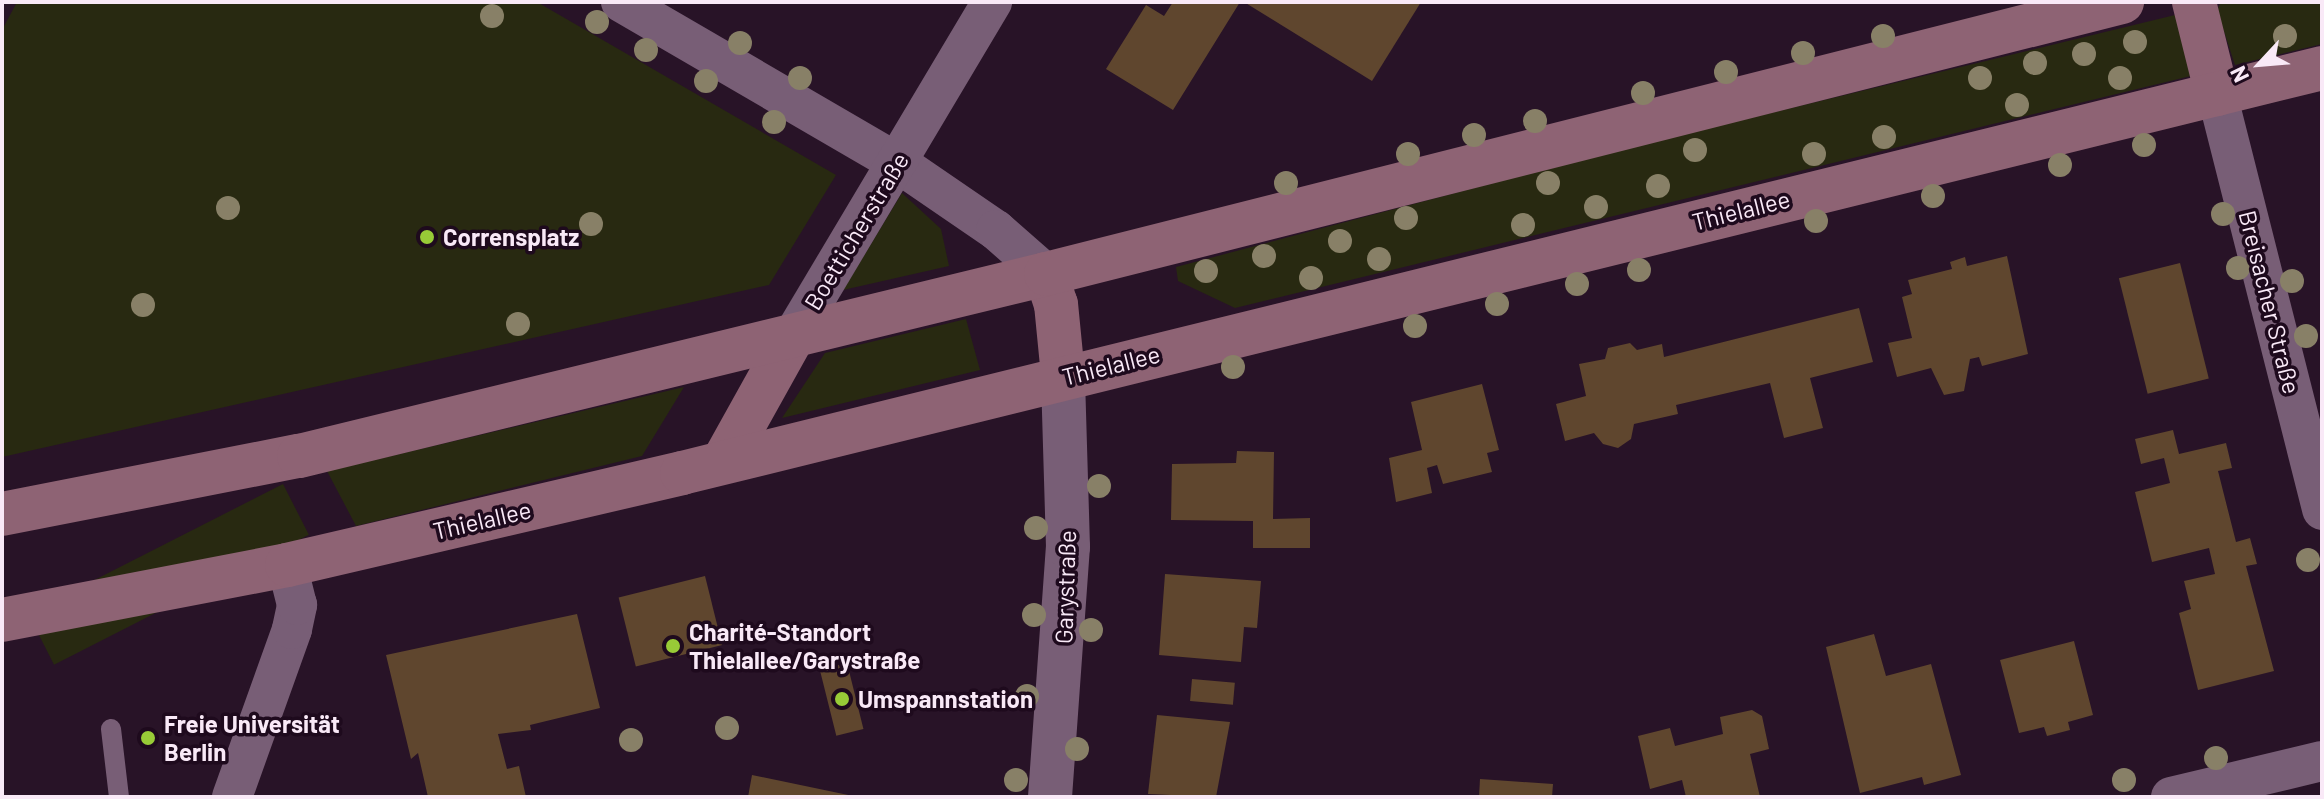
<!DOCTYPE html>
<meta charset="utf-8">
<style>
body{margin:0}
#map{position:relative;width:2324px;height:799px;overflow:hidden;background:#281327;font-family:Barlow,sans-serif}
div>[style]{position:absolute}
.green>*{inset:0;background:#282911;transform-origin:0 0}
.building>*{inset:0;background:#5f462e;transform-origin:0 0}
.service>*{height:20px;margin:-10px;padding:0 10px;transform-origin:10px;border-radius:10px;background:#785e76}
.minor>*{height:40px;margin:-20px;padding:0 20px;transform-origin:20px;border-radius:20px;background:#785e76}
.tertiary>*{height:44px;margin:-22px;padding:0 22px;transform-origin:22px;border-radius:22px;background:#785e76}
.secondary>*{height:44px;margin:-22px;padding:0 22px;transform-origin:22px;border-radius:22px;background:#8e6374}
.trees>*{width:24px;height:24px;margin:-12px;border-radius:50%;background:#888067}
.dots>*{width:22px;height:22px;translate:-50% -50%;box-sizing:border-box;border:4px solid #1e0a1d;border-radius:50%}
span{translate:-50% -50%;white-space:nowrap;text-align:center;line-height:1.15;-webkit-text-stroke:7px #1e0a1d;paint-order:stroke}
.street-label{font-size:24px;color:#f9e9f7}
.poi-label{font-size:24px;color:#f9e9f7;font-weight:700}
.left{translate:0 -50%;text-align:left}
.frame{position:absolute;inset:0;border:4px solid #f9e9f7;pointer-events:none}
.north{position:absolute;left:2220px;top:24px;width:80px;height:80px;-webkit-text-stroke:6px #1e0a1d;paint-order:stroke;rotate:244deg;font-size:22px;font-weight:700;line-height:32px;text-align:center;color:#f9e9f7}
.north::after{content:'';display:block;margin:auto;width:28px;height:36px;background:#f9e9f7;clip-path:polygon(50% 0,100% 100%,50% 72%,0 100%)}
</style>
<div id="map">
<div class="green">
<div style="clip-path:polygon(17px 2px,537px 2px,836px 175px,769px 285px,2px 457px,2px 30px)"></div>
<div style="clip-path:polygon(2221px 2px,2322px 2px,2322px 44px,2235px 65px,2217px 10px)"></div>
<div style="clip-path:polygon(2175px 15px,2181px 16px,2195px 75px,1235px 308px,1178px 281px,1176px 267px,1602px 154px)"></div>
<div style="clip-path:polygon(902px 193px,941px 229px,949px 266px,843px 290px)"></div>
<div style="clip-path:polygon(966px 319px,980px 370px,782px 418px,825px 353px)"></div>
<div style="clip-path:polygon(684px 387px,642px 456px,356px 526px,327px 471px)"></div>
<div style="left:283px;top:484px;width:57px;height:286px;rotate:63deg"></div>
</div>
<div class="building">
<div style="clip-path:polygon(1173px 2px,1240px 2px,1173px 110px,1106px 69px,1146px 5px,1164px 16px)"></div>
<div style="clip-path:polygon(1244px 2px,1421px 2px,1372px 81px)"></div>
<div style="clip-path:polygon(2007px 256px,2028px 354px,1982px 366px,1979px 357px,1970px 359px,1964px 391px,1944px 395px,1931px 368px,1897px 377px,1888px 343px,1912px 338px,1902px 297px,1912px 294px,1908px 280px,1952px 269px,1950px 262px,1965px 257px,1967px 266px)"></div>
<div style="left:2180px;top:263px;width:119px;height:63px;rotate:76deg"></div>
<div style="clip-path:polygon(1859px 308px,1873px 362px,1810px 378px,1823px 428px,1784px 438px,1770px 383px,1676px 405px,1678px 414px,1634px 424px,1631px 439px,1618px 448px,1603px 444px,1594px 433px,1565px 441px,1556px 404px,1586px 396px,1579px 364px,1605px 359px,1608px 348px,1630px 343px,1637px 350px,1662px 344px,1664px 357px)"></div>
<div style="clip-path:polygon(1482px 384px,1499px 450px,1487px 453px,1492px 472px,1443px 484px,1437px 465px,1427px 468px,1432px 493px,1396px 502px,1389px 458px,1422px 450px,1411px 402px)"></div>
<div style="clip-path:polygon(2173px 430px,2179px 454px,2226px 443px,2232px 468px,2218px 471px,2236px 542px,2250px 538px,2257px 564px,2246px 566px,2274px 671px,2198px 690px,2179px 613px,2191px 609px,2184px 581px,2215px 574px,2209px 548px,2152px 562px,2135px 492px,2170px 483px,2164px 458px,2141px 464px,2135px 439px)"></div>
<div style="clip-path:polygon(1237px 451px,1274px 452px,1273px 519px,1310px 518px,1310px 548px,1253px 548px,1253px 521px,1171px 520px,1172px 464px,1236px 463px)"></div>
<div style="clip-path:polygon(1165px 574px,1261px 581px,1257px 628px,1244px 627px,1241px 662px,1159px 655px)"></div>
<div style="left:705px;top:576px;width:71px;height:89px;rotate:76deg"></div>
<div style="clip-path:polygon(577px 614px,600px 708px,530px 725px,531px 730px,498px 734px,507px 769px,519px 766px,526px 797px,428px 797px,418px 753px,411px 759px,386px 655px)"></div>
<div style="clip-path:polygon(1874px 634px,1886px 676px,1931px 664px,1961px 775px,1924px 785px,1922px 777px,1860px 793px,1826px 647px)"></div>
<div style="clip-path:polygon(2074px 641px,2093px 715px,2068px 722px,2070px 730px,2047px 736px,2044px 727px,2019px 733px,2000px 660px)"></div>
<div style="left:847px;top:663px;width:68px;height:28px;rotate:76deg"></div>
<div style="left:1192px;top:679px;width:43px;height:22px;rotate:5deg"></div>
<div style="clip-path:polygon(1752px 710px,1762px 716px,1769px 749px,1750px 754px,1760px 797px,1686px 797px,1682px 780px,1650px 789px,1638px 736px,1670px 728px,1675px 746px,1723px 734px,1720px 717px)"></div>
<div style="clip-path:polygon(1157px 715px,1230px 722px,1216px 797px,1148px 794px)"></div>
<div style="clip-path:polygon(752px 775px,853px 796px,853px 797px,748px 797px)"></div>
<div style="clip-path:polygon(1480px 779px,1553px 784px,1552px 797px,1479px 797px)"></div>
</div>
<div class="service">
<div style="left:111px;top:729px;width:68px;rotate:83.3deg"></div>
</div>
<div class="minor">
<div style="left:621px;top:2px;width:320px;rotate:30.2deg"></div>
<div style="left:898px;top:163px;width:119px;rotate:34.4deg"></div>
<div style="left:996px;top:230px;width:67px;rotate:41.3deg"></div>
<div style="left:2217px;top:94px;width:429px;rotate:75.8deg"></div>
<div style="left:793px;top:336px;width:389px;rotate:-59.2deg"></div>
<div style="left:232px;top:797px;width:178px;rotate:-70.3deg"></div>
<div style="left:292px;top:629px;width:25px;rotate:-78deg"></div>
<div style="left:297px;top:605px;width:41px;rotate:-104deg"></div>
<div style="left:2171px;top:797px;width:155px;rotate:-13.4deg"></div>
</div>
<div class="tertiary">
<div style="left:1050px;top:797px;width:251px;rotate:-85.9deg"></div>
<div style="left:1068px;top:547px;width:171px;rotate:-91.7deg"></div>
</div>
<div class="secondary">
<div style="left:2194px;top:2px;width:95px;rotate:76deg"></div>
<div style="left:1046px;top:274px;width:32px;rotate:72deg"></div>
<div style="left:1056px;top:304px;width:72px;rotate:84.4deg"></div>
<div style="left:723px;top:462px;width:144px;rotate:-60.9deg"></div>
<div style="left:2px;top:514px;width:303px;rotate:-11.1deg"></div>
<div style="left:299px;top:456px;width:769px;rotate:-13.69deg"></div>
<div style="left:1046px;top:274px;width:1110px;rotate:-14.19deg"></div>
<div style="left:2px;top:620px;width:290px;rotate:-10.9deg"></div>
<div style="left:287px;top:565px;width:406px;rotate:-13.1deg"></div>
<div style="left:682px;top:473px;width:1689px;rotate:-13.87deg"></div>
</div>
<div class="trees">
<div style="left:492px;top:16px"></div>
<div style="left:597px;top:22px"></div>
<div style="left:1883px;top:36px"></div>
<div style="left:2285px;top:36px"></div>
<div style="left:2135px;top:42px"></div>
<div style="left:740px;top:43px"></div>
<div style="left:646px;top:50px"></div>
<div style="left:1803px;top:53px"></div>
<div style="left:2084px;top:54px"></div>
<div style="left:2035px;top:63px"></div>
<div style="left:1726px;top:72px"></div>
<div style="left:800px;top:78px"></div>
<div style="left:1980px;top:78px"></div>
<div style="left:2120px;top:78px"></div>
<div style="left:706px;top:81px"></div>
<div style="left:1643px;top:93px"></div>
<div style="left:2017px;top:105px"></div>
<div style="left:1535px;top:121px"></div>
<div style="left:774px;top:122px"></div>
<div style="left:1474px;top:135px"></div>
<div style="left:1884px;top:137px"></div>
<div style="left:2144px;top:145px"></div>
<div style="left:1695px;top:150px"></div>
<div style="left:1408px;top:154px"></div>
<div style="left:1814px;top:154px"></div>
<div style="left:2060px;top:165px"></div>
<div style="left:1286px;top:183px"></div>
<div style="left:1548px;top:183px"></div>
<div style="left:1658px;top:186px"></div>
<div style="left:1933px;top:196px"></div>
<div style="left:1596px;top:207px"></div>
<div style="left:228px;top:208px"></div>
<div style="left:2223px;top:214px"></div>
<div style="left:1406px;top:218px"></div>
<div style="left:1816px;top:221px"></div>
<div style="left:591px;top:224px"></div>
<div style="left:1523px;top:225px"></div>
<div style="left:1340px;top:241px"></div>
<div style="left:1264px;top:256px"></div>
<div style="left:1379px;top:259px"></div>
<div style="left:2238px;top:268px"></div>
<div style="left:1639px;top:270px"></div>
<div style="left:1206px;top:271px"></div>
<div style="left:1311px;top:278px"></div>
<div style="left:2292px;top:281px"></div>
<div style="left:1577px;top:284px"></div>
<div style="left:1497px;top:304px"></div>
<div style="left:143px;top:305px"></div>
<div style="left:518px;top:324px"></div>
<div style="left:1415px;top:326px"></div>
<div style="left:2306px;top:336px"></div>
<div style="left:1233px;top:367px"></div>
<div style="left:1099px;top:486px"></div>
<div style="left:1036px;top:528px"></div>
<div style="left:2308px;top:560px"></div>
<div style="left:1034px;top:615px"></div>
<div style="left:1091px;top:630px"></div>
<div style="left:1027px;top:696px"></div>
<div style="left:727px;top:728px"></div>
<div style="left:631px;top:740px"></div>
<div style="left:1077px;top:749px"></div>
<div style="left:2216px;top:758px"></div>
<div style="left:1016px;top:780px"></div>
<div style="left:2124px;top:780px"></div>
</div>
<div class="dots">
<div style="left:427px;top:237px;background:#98cb37"></div>
<div style="left:673px;top:646px;background:#98cb37"></div>
<div style="left:842px;top:699px;background:#98cb37"></div>
<div style="left:148px;top:738px;background:#98cb37"></div>
</div>
<div class="street-label">
<span style="left:1741px;top:210px;rotate:-14deg">Thielallee</span>
<span style="left:856px;top:231px;rotate:-59deg">Boetticherstraße</span>
<span style="left:2270px;top:302px;rotate:76deg">Breisacher Straße</span>
<span style="left:1111px;top:365px;rotate:-14deg">Thielallee</span>
<span style="left:482px;top:520px;rotate:-13deg">Thielallee</span>
<span style="left:1065px;top:587px;rotate:-88deg">Garystraße</span>
</div>
<div class="poi-label">
<span class="left" style="left:443px;top:237px">Corrensplatz</span>
<span class="left" style="left:689px;top:646px">Charité-Standort<br>Thielallee/Garystraße</span>
<span class="left" style="left:858px;top:699px">Umspannstation</span>
<span class="left" style="left:164px;top:738px">Freie Universität<br>Berlin</span>
</div>
<div class="frame"></div>
<div class="north">N</div>
</div>
